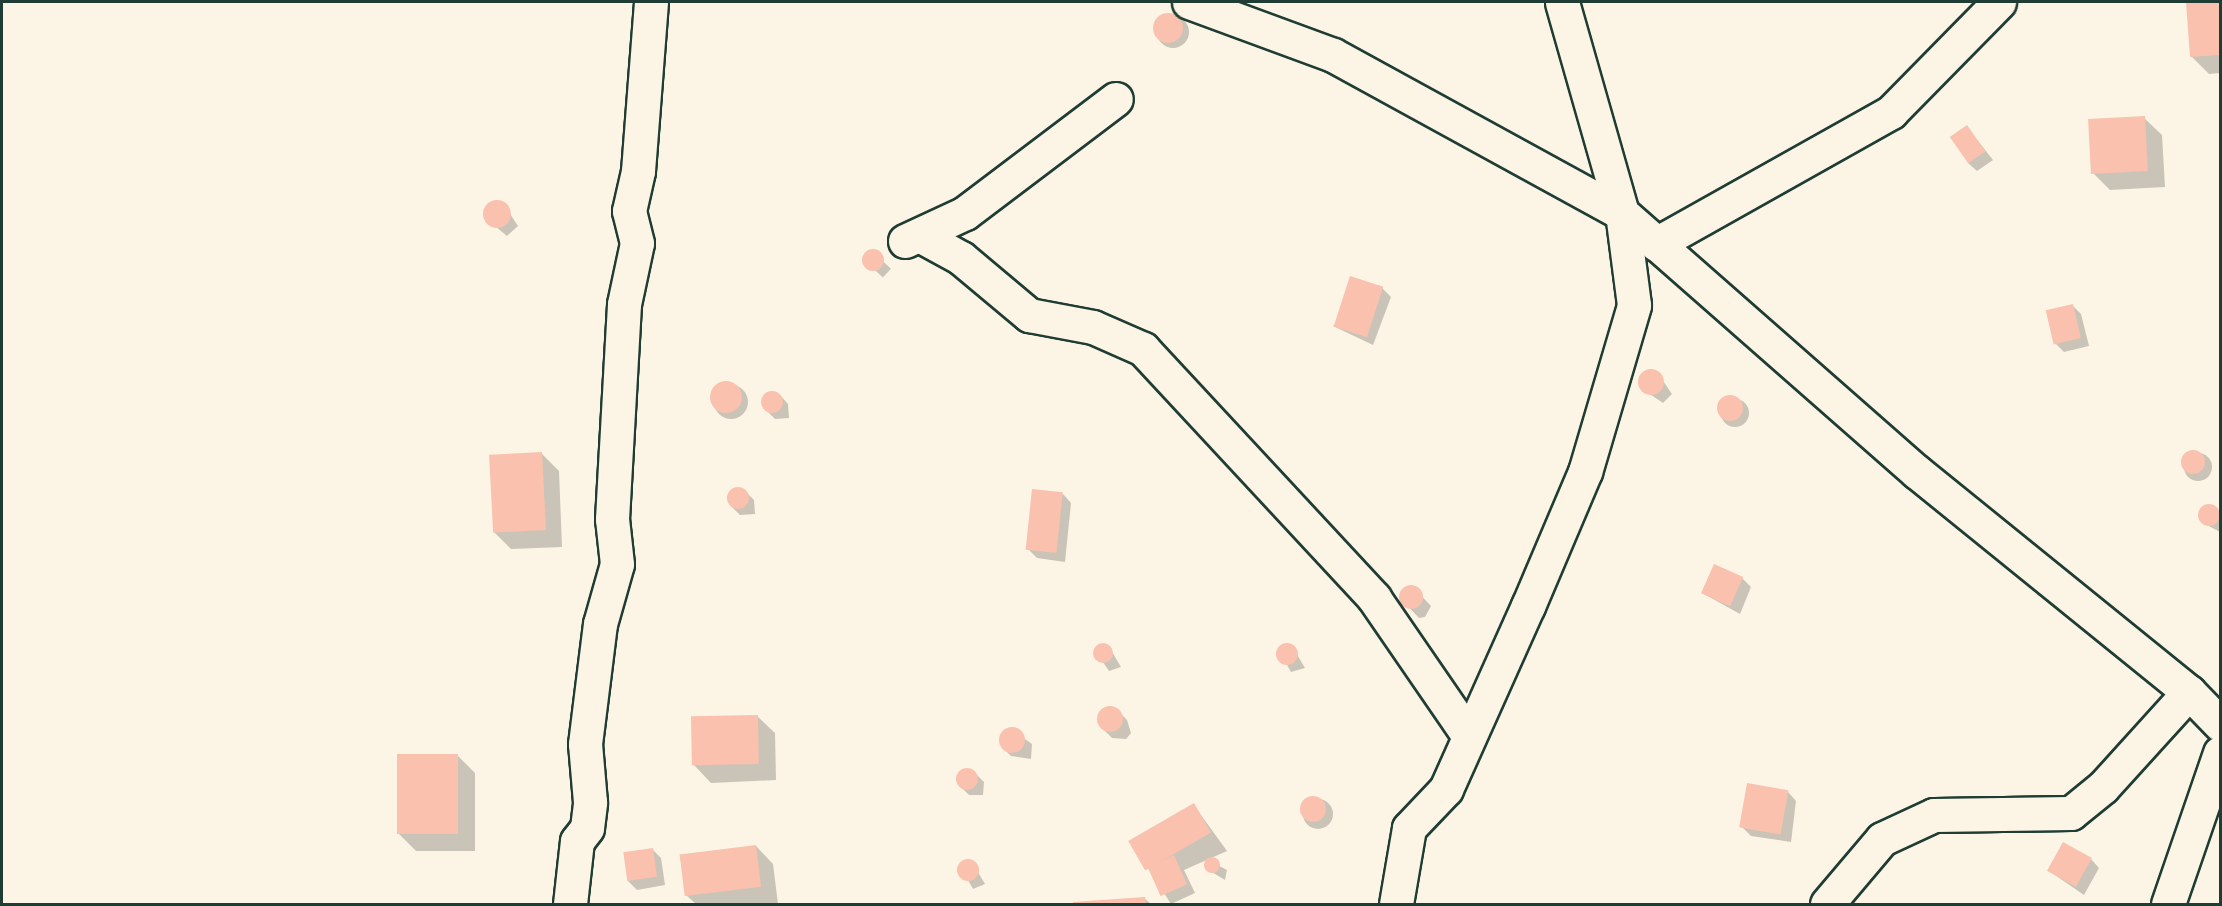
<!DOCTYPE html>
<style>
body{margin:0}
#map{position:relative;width:2222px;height:906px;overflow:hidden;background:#fcf5e5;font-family:"Architects Daughter",sans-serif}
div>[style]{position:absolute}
.shadow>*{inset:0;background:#0003;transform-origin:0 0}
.round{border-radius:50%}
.building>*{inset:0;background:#f9c1ae;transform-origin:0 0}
.roads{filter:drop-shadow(2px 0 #1f3d34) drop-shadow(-2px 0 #1f3d34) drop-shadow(0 2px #1f3d34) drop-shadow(0 -2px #1f3d34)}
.street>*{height:33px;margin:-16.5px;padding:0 16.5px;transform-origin:16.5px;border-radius:16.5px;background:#fcf5e5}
span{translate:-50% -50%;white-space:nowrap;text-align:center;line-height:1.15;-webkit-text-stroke:6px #fcf5e5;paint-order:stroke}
.frame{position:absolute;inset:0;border:3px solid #1f3d34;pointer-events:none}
</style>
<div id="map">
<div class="shadow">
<div style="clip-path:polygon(2187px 2px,2220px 2px,2220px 73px,2209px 74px,2192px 57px)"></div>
<div class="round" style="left:1157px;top:16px;width:32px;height:32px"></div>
<div style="clip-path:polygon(2144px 118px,2162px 135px,2165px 187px,2110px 190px,2093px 173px)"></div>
<div style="clip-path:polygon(1967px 127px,1993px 160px,1977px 171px,1968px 163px)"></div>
<div style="clip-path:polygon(503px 203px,518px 226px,507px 236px,485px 218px,489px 204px)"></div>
<div style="left:872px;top:251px;width:26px;height:12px;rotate:43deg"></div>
<div style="clip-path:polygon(1382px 288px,1391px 297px,1373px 345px,1333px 326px)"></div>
<div style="clip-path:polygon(2073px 306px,2081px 314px,2089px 346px,2064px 352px,2055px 343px)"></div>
<div style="clip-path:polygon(1657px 372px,1672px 394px,1663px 403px,1641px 388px,1643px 374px)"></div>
<div class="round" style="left:714px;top:385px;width:34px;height:34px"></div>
<div style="clip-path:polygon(780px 395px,788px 404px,789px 418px,775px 419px,766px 410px,766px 396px)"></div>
<div class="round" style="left:1721px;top:399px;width:28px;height:28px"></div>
<div style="clip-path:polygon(541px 453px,559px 471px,562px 547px,511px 549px,494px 532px)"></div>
<div class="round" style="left:2184px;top:453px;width:28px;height:28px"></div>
<div style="clip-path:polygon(745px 491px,754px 500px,755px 514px,740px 515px,731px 506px,730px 492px)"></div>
<div style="clip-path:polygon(1063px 494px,1071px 503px,1065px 562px,1037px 558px,1028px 549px)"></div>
<div style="clip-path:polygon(2203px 508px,2220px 512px,2220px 532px,2203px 523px)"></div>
<div style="clip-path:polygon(1742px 578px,1751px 587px,1740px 614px,1704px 594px)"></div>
<div style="clip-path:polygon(1407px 587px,1413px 587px,1431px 606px,1425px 617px,1419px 618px,1401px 599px)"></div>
<div style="clip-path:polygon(1108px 645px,1121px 667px,1109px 671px,1095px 650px)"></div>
<div style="clip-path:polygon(1292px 646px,1305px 668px,1291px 672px,1278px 649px)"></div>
<div style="clip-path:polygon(1104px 709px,1118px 711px,1127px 720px,1131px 733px,1126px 739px,1112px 738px,1103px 729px,1099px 722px)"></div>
<div style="clip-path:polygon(757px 716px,775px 733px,776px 780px,711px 783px,694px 765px)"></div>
<div style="clip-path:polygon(1009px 728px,1032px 744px,1031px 759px,1011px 756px,1002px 747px,1003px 732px)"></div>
<div style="clip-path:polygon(457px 755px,475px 773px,475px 851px,416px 851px,398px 833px)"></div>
<div style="clip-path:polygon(961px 772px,975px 773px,984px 782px,983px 795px,969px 795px,960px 786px)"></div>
<div style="clip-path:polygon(1788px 792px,1796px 801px,1791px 842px,1751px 836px,1742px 827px)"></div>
<div class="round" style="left:1303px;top:799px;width:30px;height:30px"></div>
<div style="clip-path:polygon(1193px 804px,1227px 851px,1184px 870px,1195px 893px,1171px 904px,1145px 863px)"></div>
<div style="clip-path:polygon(756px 846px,773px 864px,778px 904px,696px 904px,686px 895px)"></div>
<div style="clip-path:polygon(652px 849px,661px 858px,665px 885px,637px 890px,628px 881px)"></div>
<div style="clip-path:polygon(2091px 859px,2099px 868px,2084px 895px,2049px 871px)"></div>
<div style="clip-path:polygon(1208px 860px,1227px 870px,1225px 880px,1207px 869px)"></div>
<div style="clip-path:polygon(972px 862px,985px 884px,973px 889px,960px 866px)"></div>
<div style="clip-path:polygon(1144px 898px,1151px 904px,1075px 904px)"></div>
</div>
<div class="building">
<div style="clip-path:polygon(2186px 2px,2220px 2px,2220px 55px,2190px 57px)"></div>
<div class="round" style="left:1153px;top:13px;width:30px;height:30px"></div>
<div style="left:2145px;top:116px;width:55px;height:57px;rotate:87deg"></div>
<div style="left:1967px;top:125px;width:32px;height:21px;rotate:55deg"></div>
<div class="round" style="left:483px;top:200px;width:28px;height:28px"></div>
<div class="round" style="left:862px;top:249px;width:22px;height:22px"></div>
<div style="left:1350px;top:276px;width:35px;height:53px;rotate:18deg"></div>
<div style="left:2073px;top:304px;width:35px;height:28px;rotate:77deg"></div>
<div class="round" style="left:1638px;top:369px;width:26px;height:26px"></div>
<div class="round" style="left:710px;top:381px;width:32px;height:32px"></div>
<div class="round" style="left:761px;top:391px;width:22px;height:22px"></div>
<div class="round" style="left:1717px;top:395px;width:26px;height:26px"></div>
<div class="round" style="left:2181px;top:450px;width:24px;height:24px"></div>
<div style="left:542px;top:452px;width:78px;height:53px;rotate:87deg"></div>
<div class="round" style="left:727px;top:487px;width:22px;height:22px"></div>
<div style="left:1032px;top:489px;width:31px;height:61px;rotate:6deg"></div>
<div class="round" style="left:2198px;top:504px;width:22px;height:22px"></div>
<div style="left:1714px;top:564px;width:32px;height:32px;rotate:24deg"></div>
<div class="round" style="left:1399px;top:585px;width:24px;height:24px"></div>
<div class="round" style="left:1093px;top:643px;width:20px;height:20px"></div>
<div class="round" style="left:1276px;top:643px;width:22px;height:22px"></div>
<div class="round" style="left:1097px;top:706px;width:26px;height:26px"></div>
<div style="left:758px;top:715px;width:49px;height:67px;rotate:89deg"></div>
<div class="round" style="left:999px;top:727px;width:26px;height:26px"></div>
<div style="left:397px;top:754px;width:61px;height:80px"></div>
<div class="round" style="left:956px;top:768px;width:22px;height:22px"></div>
<div style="left:1747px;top:783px;width:42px;height:45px;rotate:10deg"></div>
<div class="round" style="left:1300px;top:796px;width:26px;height:26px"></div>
<div style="left:1194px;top:803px;width:34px;height:76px;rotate:60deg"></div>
<div style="left:2063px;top:842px;width:33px;height:33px;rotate:29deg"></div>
<div style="left:756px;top:845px;width:42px;height:77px;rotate:83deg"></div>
<div style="left:653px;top:848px;width:29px;height:30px;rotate:82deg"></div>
<div style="left:1174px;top:855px;width:32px;height:29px;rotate:66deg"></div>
<div class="round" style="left:1204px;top:857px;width:16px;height:16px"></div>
<div class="round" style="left:957px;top:859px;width:22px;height:22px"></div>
<div style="clip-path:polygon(1145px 897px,1146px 904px,1073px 904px,1073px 902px)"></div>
</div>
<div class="roads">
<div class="street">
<div style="left:1189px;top:2px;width:153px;rotate:20.2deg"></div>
<div style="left:1333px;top:55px;width:329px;rotate:28.7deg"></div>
<div style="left:1622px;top:213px;width:393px;rotate:41.3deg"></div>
<div style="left:1917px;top:472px;width:350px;rotate:39deg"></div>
<div style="left:2189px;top:692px;width:45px;rotate:45.9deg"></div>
<div style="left:921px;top:236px;width:46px;rotate:28.8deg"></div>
<div style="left:961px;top:258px;width:89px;rotate:40deg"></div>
<div style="left:1029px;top:315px;width:65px;rotate:10.6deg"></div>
<div style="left:1093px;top:327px;width:55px;rotate:23.7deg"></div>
<div style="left:1143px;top:349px;width:340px;rotate:47.1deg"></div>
<div style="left:1374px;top:598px;width:166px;rotate:55.5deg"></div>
<div style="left:905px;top:241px;width:66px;rotate:-25deg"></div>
<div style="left:965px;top:213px;width:189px;rotate:-37.1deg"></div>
<div style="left:1656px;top:244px;width:270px;rotate:-29.3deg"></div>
<div style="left:1891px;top:112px;width:154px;rotate:-45.5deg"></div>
<div style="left:570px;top:904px;width:63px;rotate:-83.7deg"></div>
<div style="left:577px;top:841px;width:16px;rotate:-52deg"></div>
<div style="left:587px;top:828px;width:26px;rotate:-83deg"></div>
<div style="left:590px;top:802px;width:58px;rotate:-94.9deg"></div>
<div style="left:585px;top:744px;width:121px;rotate:-82.9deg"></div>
<div style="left:600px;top:624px;width:62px;rotate:-74.2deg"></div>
<div style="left:617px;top:564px;width:45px;rotate:-96.3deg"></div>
<div style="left:612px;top:519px;width:215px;rotate:-86.8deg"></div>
<div style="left:624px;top:304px;width:62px;rotate:-78deg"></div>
<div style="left:637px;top:243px;width:33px;rotate:-104deg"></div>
<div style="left:629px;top:211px;width:41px;rotate:-77.3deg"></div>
<div style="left:638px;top:171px;width:169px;rotate:-85.6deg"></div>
<div style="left:1396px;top:904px;width:77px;rotate:-80.3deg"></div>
<div style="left:1409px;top:828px;width:54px;rotate:-46.5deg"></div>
<div style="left:1446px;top:789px;width:201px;rotate:-65.9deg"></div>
<div style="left:1528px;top:606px;width:146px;rotate:-67deg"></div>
<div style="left:1585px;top:472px;width:174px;rotate:-73.6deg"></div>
<div style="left:1634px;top:305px;width:93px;rotate:-97.4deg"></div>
<div style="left:1622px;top:213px;width:219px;rotate:-105.9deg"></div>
<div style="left:1827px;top:904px;width:85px;rotate:-49.8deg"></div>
<div style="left:1882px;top:839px;width:57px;rotate:-24.8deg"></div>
<div style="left:1934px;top:815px;width:137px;rotate:-0.8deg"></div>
<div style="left:2071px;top:813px;width:41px;rotate:-39.1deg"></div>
<div style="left:2103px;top:787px;width:128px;rotate:-47.8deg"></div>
<div style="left:2168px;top:904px;width:160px;rotate:-71deg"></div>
</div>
</div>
<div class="frame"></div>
</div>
